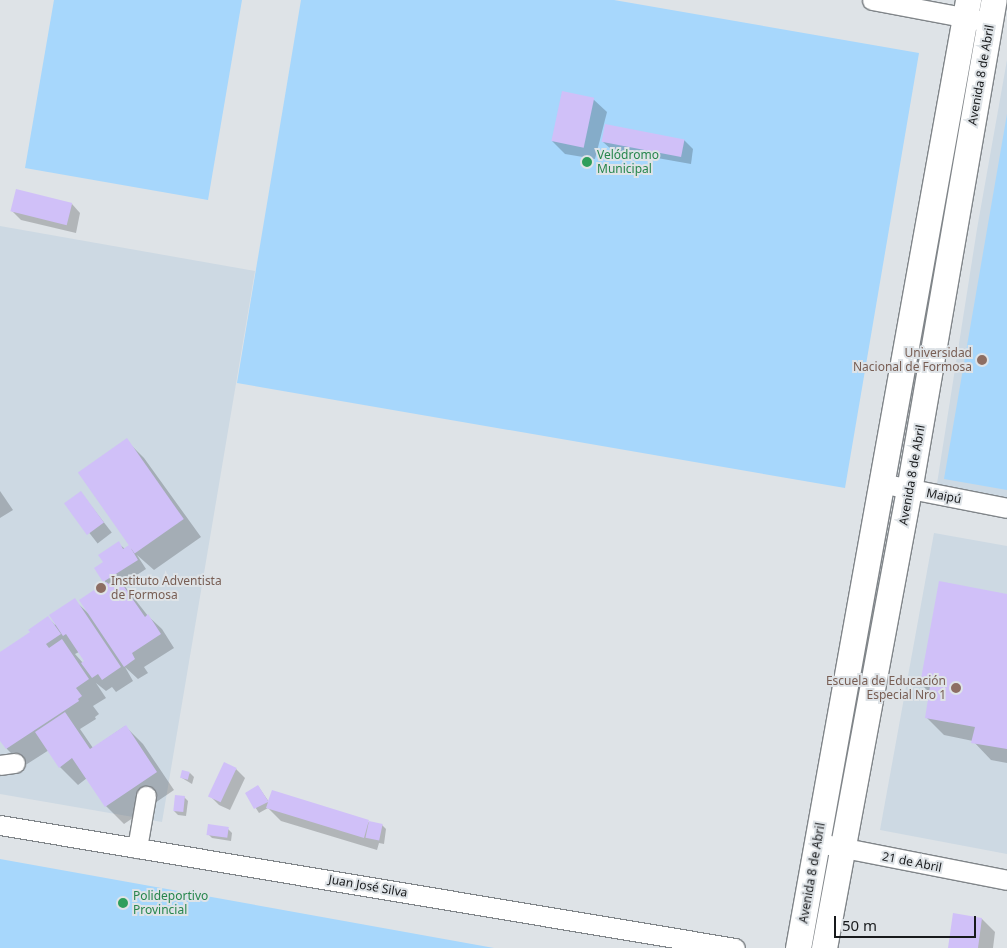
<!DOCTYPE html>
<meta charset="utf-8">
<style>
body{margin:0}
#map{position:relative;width:1007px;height:948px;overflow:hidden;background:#dee3e7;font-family:"Noto Sans",sans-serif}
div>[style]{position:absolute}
.built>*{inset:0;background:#cdd9e3}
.green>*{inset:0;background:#a7d7fc}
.shadow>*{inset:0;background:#0003;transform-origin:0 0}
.building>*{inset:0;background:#d0c0f8;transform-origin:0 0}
.roads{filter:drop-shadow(1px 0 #808589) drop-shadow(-1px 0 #808589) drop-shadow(0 1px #808589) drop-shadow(0 -1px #808589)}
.minor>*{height:19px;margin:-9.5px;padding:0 9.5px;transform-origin:9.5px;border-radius:9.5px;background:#fff}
.major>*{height:25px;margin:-12.5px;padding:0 12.5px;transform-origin:12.5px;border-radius:12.5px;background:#fff}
.dots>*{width:14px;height:14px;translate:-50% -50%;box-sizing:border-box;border:2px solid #dee3e7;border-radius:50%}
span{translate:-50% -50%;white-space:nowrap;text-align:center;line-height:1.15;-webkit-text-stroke:4px #dee3e7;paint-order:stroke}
.street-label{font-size:12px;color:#181a1c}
.leisure-label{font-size:12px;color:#27864d}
.left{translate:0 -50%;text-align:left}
.education-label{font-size:12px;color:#785e54}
.right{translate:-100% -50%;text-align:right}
.scale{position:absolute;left:834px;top:916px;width:142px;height:22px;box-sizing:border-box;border:2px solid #181a1c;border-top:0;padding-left:6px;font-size:15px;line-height:18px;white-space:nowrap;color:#181a1c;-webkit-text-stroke:4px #dee3e7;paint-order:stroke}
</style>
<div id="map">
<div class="built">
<div style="clip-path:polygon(1007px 60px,1007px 502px,936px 490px,977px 229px)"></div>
<div style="clip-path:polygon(0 226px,255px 271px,162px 822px,0 794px)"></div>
<div style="clip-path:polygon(934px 533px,1007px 546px,1007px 854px,880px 830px)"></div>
</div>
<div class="green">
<div style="clip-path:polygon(54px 0,242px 0,208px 200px,25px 168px)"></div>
<div style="clip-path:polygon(301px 0,614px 0,919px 53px,845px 488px,237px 383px)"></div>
<div style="clip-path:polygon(1007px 114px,1007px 490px,944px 479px)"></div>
<div style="clip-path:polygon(0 859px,494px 948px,0 948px)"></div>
</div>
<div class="shadow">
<div style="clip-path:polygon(593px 99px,607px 112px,595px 159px,565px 154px,552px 141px)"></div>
<div style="clip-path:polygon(684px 140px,693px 149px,691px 164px,612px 150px,603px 142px)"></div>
<div style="clip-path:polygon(72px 204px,80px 213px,76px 233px,21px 220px,12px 211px)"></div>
<div style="clip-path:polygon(evenodd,126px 440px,144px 458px,201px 537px,154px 570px,137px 555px,146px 569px,123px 584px,148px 616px,162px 629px,174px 648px,144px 667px,148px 673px,138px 679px,125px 667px,133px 681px,116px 692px,112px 687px,106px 691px,96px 683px,106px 698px,93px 706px,99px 714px,95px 717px,96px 719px,80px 729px,93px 748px,125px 726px,143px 744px,174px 790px,124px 824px,106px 806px,87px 778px,78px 785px,60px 767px,49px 750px,24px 766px,7px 749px,0 739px,0 654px,31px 633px,48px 618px,55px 625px,74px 600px,88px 613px,106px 583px,96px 568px,105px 562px,118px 543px,125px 549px,129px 547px,135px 551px,126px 440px,79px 652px,85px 661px,83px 663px,75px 654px,79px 652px)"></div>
<div style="clip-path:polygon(0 491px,13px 510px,0 518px)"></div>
<div style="left:81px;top:493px;width:50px;height:18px;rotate:52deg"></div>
<div style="clip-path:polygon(1007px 595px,1007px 763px,991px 760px,973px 741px,944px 735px,926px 717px,930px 693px,921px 684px)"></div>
<div style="clip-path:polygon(236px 769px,245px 778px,230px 810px,219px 805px,210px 796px)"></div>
<div style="clip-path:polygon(190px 773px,194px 777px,192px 784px,182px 778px)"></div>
<div style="clip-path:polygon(258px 786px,269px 802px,382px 825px,386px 829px,384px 844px,379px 843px,377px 850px,281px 821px,268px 808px,259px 813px,246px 793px)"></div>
<div style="clip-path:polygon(184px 797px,188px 801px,186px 816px,178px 815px,174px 811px)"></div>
<div style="clip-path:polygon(228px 829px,232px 833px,231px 841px,212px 838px,208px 834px)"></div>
<div style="clip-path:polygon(954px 914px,982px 919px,995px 932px,993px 948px,949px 948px)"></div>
</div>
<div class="building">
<div style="left:562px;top:91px;width:33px;height:51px;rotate:12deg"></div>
<div style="left:605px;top:124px;width:81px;height:18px;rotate:11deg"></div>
<div style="left:16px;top:189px;width:58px;height:23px;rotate:14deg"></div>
<div style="left:127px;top:438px;width:99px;height:60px;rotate:55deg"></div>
<div style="left:81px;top:491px;width:39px;height:21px;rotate:54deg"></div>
<div style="clip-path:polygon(119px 541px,123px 549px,129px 545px,138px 560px,103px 582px,94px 568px,103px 562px,98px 555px)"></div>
<div style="clip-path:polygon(118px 578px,145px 617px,148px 614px,161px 634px,132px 653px,135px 659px,124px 667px,79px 600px,106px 582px,109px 584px)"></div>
<div style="clip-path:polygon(939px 581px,1007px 594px,1007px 749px,971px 743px,975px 727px,925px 718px,930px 686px,920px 684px)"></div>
<div style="clip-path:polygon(75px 598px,121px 667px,102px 680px,98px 674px,92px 678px,81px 663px,84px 661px,66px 634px,63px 636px,49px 615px)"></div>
<div style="clip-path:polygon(48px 616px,61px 634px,46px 644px,49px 648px,62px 639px,89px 679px,76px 688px,82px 696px,78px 699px,79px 701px,6px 749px,0 741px,0 652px,30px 632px,28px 630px)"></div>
<div style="clip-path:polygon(65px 712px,90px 749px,126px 725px,157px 772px,105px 807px,72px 758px,59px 768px,35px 732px)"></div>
<div style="left:224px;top:762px;width:14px;height:38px;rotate:25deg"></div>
<div style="left:182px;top:770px;width:8px;height:8px;rotate:14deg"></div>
<div style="clip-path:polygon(258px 785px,268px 801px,272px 790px,369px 820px,364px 838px,266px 808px,268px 802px,254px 809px,245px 793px)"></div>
<div style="left:175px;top:795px;width:10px;height:16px;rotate:6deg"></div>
<div style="left:369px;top:821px;width:14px;height:17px;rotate:12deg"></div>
<div style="left:208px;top:824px;width:21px;height:11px;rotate:8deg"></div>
<div style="clip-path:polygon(953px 913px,982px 918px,978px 948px,948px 948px)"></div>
</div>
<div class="roads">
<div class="minor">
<div style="left:872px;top:0;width:120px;rotate:10.6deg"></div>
<div style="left:880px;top:483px;width:129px;rotate:11.1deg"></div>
<div style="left:0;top:765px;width:15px;rotate:-8deg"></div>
<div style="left:0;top:825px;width:745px;rotate:9.5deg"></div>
<div style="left:829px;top:845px;width:181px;rotate:11.1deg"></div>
<div style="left:137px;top:848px;width:53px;rotate:-80.2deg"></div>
</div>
<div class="major">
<div style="left:798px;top:948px;width:963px;rotate:-79.83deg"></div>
<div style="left:824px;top:948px;width:466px;rotate:-79.5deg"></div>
<div style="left:909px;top:490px;width:497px;rotate:-80.2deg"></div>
</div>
</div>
<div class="dots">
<div style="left:587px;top:162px;background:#2e9e5b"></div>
<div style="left:982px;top:360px;background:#8d6e63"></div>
<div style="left:101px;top:588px;background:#8d6e63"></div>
<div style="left:956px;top:688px;background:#8d6e63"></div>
<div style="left:123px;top:903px;background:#2e9e5b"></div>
</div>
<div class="street-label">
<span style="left:981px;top:75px;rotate:-80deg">Avenida 8 de Abril</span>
<span style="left:912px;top:475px;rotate:-80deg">Avenida 8 de Abril</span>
<span style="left:944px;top:496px;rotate:11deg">Maipú</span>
<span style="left:912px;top:862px;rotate:11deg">21 de Abril</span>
<span style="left:812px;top:873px;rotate:-80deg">Avenida 8 de Abril</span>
<span style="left:368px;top:886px;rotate:10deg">Juan José Silva</span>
</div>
<div class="leisure-label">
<span class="left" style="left:597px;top:162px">Velódromo<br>Municipal</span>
<span class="left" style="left:133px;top:903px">Polideportivo<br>Provincial</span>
</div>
<div class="education-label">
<span class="right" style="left:972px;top:360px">Universidad<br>Nacional de Formosa</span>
<span class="left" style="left:111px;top:588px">Instituto Adventista<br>de Formosa</span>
<span class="right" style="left:946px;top:688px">Escuela de Educación<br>Especial Nro 1</span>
</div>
<div class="scale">50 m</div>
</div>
